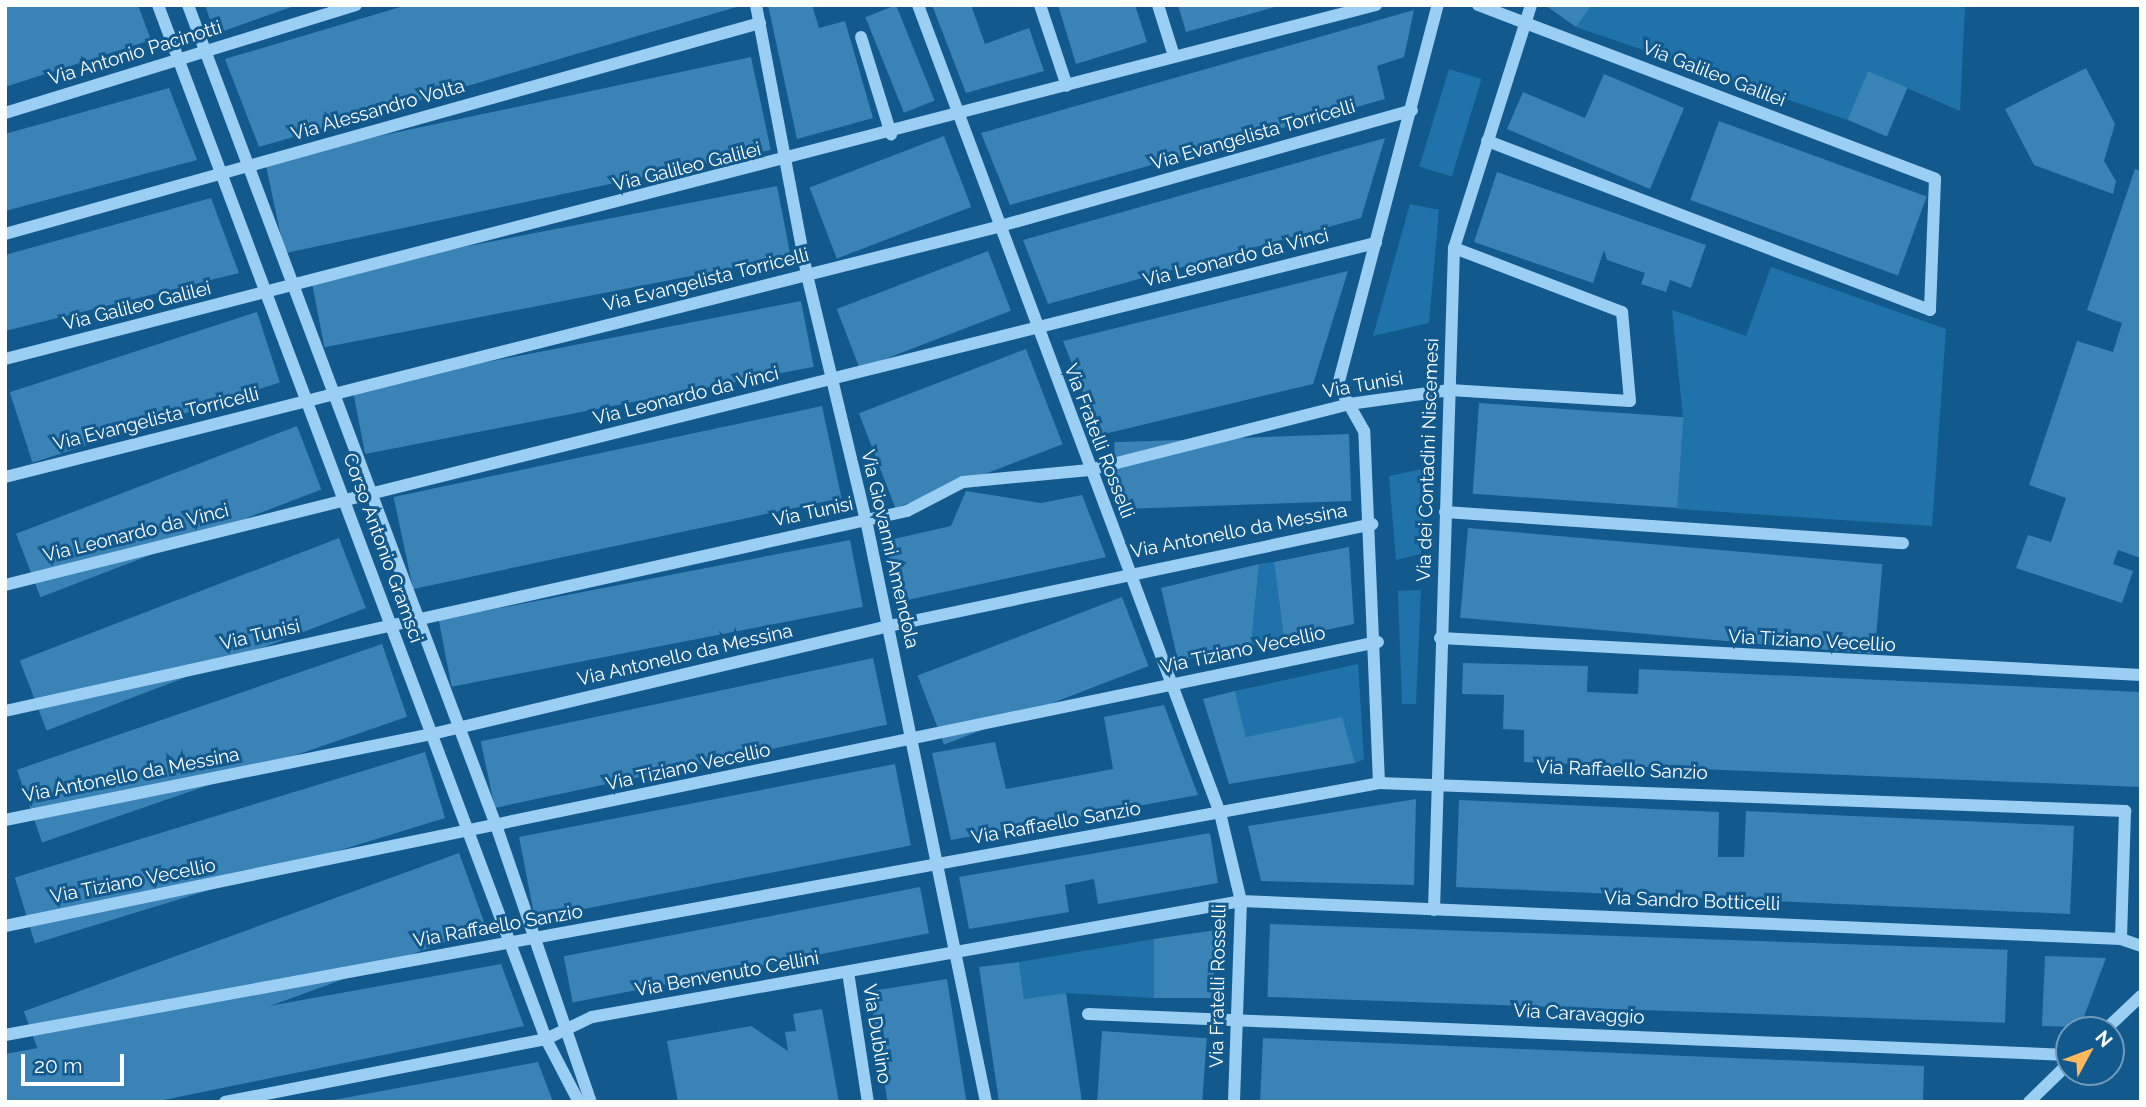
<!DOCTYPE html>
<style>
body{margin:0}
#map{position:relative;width:2146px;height:1107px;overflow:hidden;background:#12598d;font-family:Raleway,sans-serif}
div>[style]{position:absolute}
.green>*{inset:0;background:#2072ab;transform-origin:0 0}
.building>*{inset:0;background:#3a83b7;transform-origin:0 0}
.minor>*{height:12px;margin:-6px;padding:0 6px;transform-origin:6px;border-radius:6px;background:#9acef2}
span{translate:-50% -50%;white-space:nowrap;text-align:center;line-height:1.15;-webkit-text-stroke:6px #12598d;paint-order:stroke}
.street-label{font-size:19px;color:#fff}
.frame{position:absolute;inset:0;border:7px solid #fff;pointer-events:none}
.north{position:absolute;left:2055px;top:1016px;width:70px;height:70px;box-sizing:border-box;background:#12598d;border:2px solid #719bbb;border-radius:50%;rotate:49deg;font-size:19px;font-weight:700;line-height:28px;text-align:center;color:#fff}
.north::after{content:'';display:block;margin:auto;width:24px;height:32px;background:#ffb95b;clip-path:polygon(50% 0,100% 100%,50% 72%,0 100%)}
.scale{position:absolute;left:21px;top:1054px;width:103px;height:32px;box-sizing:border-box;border:4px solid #fff;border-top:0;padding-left:9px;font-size:21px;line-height:24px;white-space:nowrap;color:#fff;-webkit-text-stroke:5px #12598d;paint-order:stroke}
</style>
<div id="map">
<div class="green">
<div style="clip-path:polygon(1592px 5px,1965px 5px,1960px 111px,1868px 71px,1847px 120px,1576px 27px)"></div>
<div style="left:1449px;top:69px;width:34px;height:102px;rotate:17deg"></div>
<div style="clip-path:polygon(1410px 204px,1439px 210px,1429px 323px,1373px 336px)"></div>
<div style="clip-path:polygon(1771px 267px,1946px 329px,1932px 526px,1677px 509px,1683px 418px,1672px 310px,1746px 336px)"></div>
<div style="clip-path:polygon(1427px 468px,1421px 554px,1396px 560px,1389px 476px)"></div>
<div style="clip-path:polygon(1274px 562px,1284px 639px,1251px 646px,1259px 564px)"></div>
<div style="clip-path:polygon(1421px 590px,1416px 704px,1402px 704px,1398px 591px)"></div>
<div style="clip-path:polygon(1358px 664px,1364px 759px,1355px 763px,1341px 718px,1246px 737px,1235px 691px)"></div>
<div style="clip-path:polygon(1154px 939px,1154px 998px,1066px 993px,1024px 999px,1019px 962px)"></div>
</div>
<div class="building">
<div style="clip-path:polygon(5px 5px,138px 5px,151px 40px,5px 87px)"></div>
<div style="clip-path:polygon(205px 5px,294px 5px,294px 6px,215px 34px)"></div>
<div style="clip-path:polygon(407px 5px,740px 5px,740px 6px,259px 147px,225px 59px)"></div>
<div style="clip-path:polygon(768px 5px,812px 5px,819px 28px,845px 21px,873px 118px,797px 139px)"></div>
<div style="left:896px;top:5px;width:103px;height:33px;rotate:68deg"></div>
<div style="clip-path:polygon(932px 5px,971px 5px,985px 44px,1029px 28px,1044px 71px,966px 93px)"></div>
<div style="clip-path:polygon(1058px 5px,1135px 5px,1147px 42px,1076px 64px)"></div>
<div style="clip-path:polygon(1178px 5px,1278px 5px,1278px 6px,1186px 32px)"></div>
<div style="clip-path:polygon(1545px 5px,1592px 5px,1576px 27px)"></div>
<div style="clip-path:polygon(1414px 10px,1404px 57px,1377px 66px,1385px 99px,1010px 205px,981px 133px)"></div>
<div style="left:751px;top:57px;width:95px;height:497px;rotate:78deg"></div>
<div style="clip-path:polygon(2086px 68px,2115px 124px,2104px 161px,2116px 181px,2113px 194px,2034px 165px,2005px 109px)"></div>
<div style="left:1868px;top:71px;width:43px;height:53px;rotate:23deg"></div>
<div style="clip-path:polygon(1604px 74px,1684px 108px,1650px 189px,1507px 129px,1523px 92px,1585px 118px)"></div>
<div style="clip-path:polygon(169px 88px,197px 160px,5px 211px,5px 134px)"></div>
<div style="left:1719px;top:121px;width:221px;height:84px;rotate:20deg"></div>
<div style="left:944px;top:136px;width:76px;height:144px;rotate:69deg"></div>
<div style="clip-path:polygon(1385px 138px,1361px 218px,1048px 304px,1023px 240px)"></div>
<div style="clip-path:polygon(2135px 169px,2141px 171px,2141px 558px,2118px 550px,2113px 564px,2133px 571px,2122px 603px,2016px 568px,2028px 535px,2051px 542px,2066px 498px,2029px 485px,2077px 341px,2113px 352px,2122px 323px,2087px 310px)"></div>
<div style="clip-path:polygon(1497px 172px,1706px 245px,1691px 288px,1670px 280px,1666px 292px,1641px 284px,1645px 273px,1607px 260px,1604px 250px,1593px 283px,1474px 242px)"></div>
<div style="left:777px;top:186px;width:72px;height:475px;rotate:79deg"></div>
<div style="clip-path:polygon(211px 198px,239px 273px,5px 331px,5px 255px)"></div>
<div style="left:988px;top:251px;width:64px;height:162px;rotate:69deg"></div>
<div style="clip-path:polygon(1348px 271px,1313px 384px,1100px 435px,1063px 341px)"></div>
<div style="left:801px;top:301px;width:67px;height:457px;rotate:79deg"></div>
<div style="left:257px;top:312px;width:74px;height:260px;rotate:72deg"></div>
<div style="left:1026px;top:349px;width:102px;height:179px;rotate:69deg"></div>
<div style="left:1479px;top:403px;width:205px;height:91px;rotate:4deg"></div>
<div style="left:822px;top:406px;width:94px;height:438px;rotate:78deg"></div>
<div style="left:297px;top:426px;width:68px;height:301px;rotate:69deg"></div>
<div style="left:1349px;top:434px;width:67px;height:235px;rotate:88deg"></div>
<div style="clip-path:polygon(966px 491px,1041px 503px,1082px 495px,1106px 557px,898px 602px,885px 541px,951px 526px)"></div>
<div style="left:1468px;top:528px;width:416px;height:90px;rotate:5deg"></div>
<div style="left:339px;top:538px;width:75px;height:342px;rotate:69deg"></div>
<div style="left:850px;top:540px;width:68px;height:419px;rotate:79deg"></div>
<div style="clip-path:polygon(1349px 547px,1354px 624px,1284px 639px,1274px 562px)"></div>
<div style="clip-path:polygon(1259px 564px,1251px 646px,1178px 661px,1161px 588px)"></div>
<div style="left:1122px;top:597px;width:74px;height:219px;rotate:69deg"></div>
<div style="left:382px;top:644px;width:77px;height:386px;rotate:71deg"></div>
<div style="left:873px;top:658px;width:68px;height:401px;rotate:78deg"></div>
<div style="clip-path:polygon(1463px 663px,1588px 666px,1587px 692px,1638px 694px,1639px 669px,2141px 692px,2141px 787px,1524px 762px,1524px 730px,1503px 729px,1504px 695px,1462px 694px)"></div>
<div style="clip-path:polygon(1235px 691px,1246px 737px,1342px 717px,1355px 763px,1229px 784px,1203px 699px)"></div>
<div style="clip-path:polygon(1164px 705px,1198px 795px,951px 840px,932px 753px,995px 742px,1006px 789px,1113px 769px,1104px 717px)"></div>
<div style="left:425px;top:752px;width:69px;height:429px;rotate:73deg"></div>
<div style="left:895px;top:764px;width:83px;height:383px;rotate:79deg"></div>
<div style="clip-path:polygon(1416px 799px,1414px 885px,1261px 881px,1248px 826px)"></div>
<div style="clip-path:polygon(1459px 800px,1719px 812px,1718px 857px,1744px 857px,1746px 811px,2074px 826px,2070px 914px,1456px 887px)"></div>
<div style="clip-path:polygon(1210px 833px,1218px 883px,1098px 904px,1094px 879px,1065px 885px,1069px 912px,969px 929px,959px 877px)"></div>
<div style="left:459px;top:853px;width:79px;height:463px;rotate:70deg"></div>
<div style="left:920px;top:887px;width:47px;height:363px;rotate:79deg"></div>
<div style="left:1270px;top:924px;width:738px;height:73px;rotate:2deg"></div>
<div style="clip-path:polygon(1216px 930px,1213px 998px,1154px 998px,1154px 939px)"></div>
<div style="clip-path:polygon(2045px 956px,2106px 958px,2080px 1027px,2042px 1026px)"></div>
<div style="clip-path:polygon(1019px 962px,1024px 999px,1066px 993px,1082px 1102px,999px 1102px,979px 967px)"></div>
<div style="clip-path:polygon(501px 964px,524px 1026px,154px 1102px,5px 1102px,5px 1054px)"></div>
<div style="left:947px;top:979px;width:125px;height:78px;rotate:81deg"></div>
<div style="clip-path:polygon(822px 1009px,839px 1102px,678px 1102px,667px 1041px,751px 1026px,788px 1051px,785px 1032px,796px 1031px,793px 1014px)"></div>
<div style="left:1102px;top:1031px;width:105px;height:71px;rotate:4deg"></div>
<div style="clip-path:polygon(1263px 1038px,1924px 1066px,1923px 1102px,1260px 1102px)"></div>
<div style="clip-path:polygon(538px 1062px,553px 1102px,333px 1102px,333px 1100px)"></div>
</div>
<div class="minor">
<div style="left:158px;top:5px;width:1104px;rotate:69.43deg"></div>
<div style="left:546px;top:1039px;width:71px;rotate:62.4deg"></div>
<div style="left:188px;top:5px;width:879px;rotate:69.42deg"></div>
<div style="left:497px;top:828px;width:290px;rotate:71.1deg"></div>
<div style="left:756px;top:5px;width:275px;rotate:79.3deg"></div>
<div style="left:807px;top:275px;width:252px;rotate:76.5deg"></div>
<div style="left:866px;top:520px;width:594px;rotate:78.35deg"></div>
<div style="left:918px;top:5px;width:863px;rotate:69.51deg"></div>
<div style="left:1220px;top:813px;width:90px;rotate:76.6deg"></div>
<div style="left:1241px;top:901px;width:201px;rotate:92deg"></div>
<div style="left:1040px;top:5px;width:85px;rotate:71.6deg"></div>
<div style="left:1158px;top:5px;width:53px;rotate:72.6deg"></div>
<div style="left:1478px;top:5px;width:489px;rotate:20.8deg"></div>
<div style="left:1935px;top:179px;width:131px;rotate:92.2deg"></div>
<div style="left:1930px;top:310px;width:474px;rotate:-159.1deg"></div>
<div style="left:861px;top:37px;width:102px;rotate:72.8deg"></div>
<div style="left:5px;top:113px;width:367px;rotate:-17.1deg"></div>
<div style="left:5px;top:234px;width:784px;rotate:-15.61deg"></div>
<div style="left:5px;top:359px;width:1416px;rotate:-14.48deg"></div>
<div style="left:5px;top:477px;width:1023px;rotate:-14.14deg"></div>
<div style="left:997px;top:227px;width:431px;rotate:-15.7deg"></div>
<div style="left:1445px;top:512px;width:459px;rotate:3.9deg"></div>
<div style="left:5px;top:585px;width:1413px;rotate:-14.01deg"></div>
<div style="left:1440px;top:638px;width:702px;rotate:3.02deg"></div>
<div style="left:5px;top:711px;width:924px;rotate:-12.5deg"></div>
<div style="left:907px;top:511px;width:63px;rotate:-27.4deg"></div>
<div style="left:963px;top:482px;width:127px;rotate:-5.4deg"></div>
<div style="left:1089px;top:470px;width:268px;rotate:-14.2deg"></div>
<div style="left:1349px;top:404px;width:102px;rotate:-7.9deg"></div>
<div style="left:1450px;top:390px;width:180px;rotate:3.5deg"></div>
<div style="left:1630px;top:401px;width:89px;rotate:-95.1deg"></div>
<div style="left:1622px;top:312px;width:180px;rotate:-159.1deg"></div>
<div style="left:1379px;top:783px;width:352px;rotate:-92.4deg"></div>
<div style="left:1364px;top:431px;width:53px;rotate:-119.5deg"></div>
<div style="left:1338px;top:385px;width:393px;rotate:-75.3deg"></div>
<div style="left:5px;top:820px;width:436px;rotate:-11.4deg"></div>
<div style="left:432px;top:734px;width:470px;rotate:-13.3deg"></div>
<div style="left:889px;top:626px;width:494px;rotate:-11.9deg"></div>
<div style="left:1434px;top:910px;width:662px;rotate:-88.27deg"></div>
<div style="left:1454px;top:248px;width:255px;rotate:-72.4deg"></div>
<div style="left:5px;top:926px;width:1402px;rotate:-11.69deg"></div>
<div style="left:848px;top:972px;width:132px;rotate:81.3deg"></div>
<div style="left:1088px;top:1014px;width:982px;rotate:2.39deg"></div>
<div style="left:2105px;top:1030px;width:50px;rotate:-43.4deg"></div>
<div style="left:5px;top:1035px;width:1397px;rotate:-10.39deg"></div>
<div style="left:1379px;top:783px;width:747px;rotate:2.15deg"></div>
<div style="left:2125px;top:811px;width:128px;rotate:91.8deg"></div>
<div style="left:225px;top:1102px;width:327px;rotate:-11.1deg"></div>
<div style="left:546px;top:1039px;width:51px;rotate:-25.6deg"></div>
<div style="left:592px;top:1017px;width:659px;rotate:-10.13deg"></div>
<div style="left:1241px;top:901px;width:881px;rotate:2.47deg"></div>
<div style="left:2121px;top:939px;width:21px;rotate:19deg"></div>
<div style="left:2029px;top:1102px;width:56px;rotate:-44.3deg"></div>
</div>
<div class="street-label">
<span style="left:135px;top:53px;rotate:-17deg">Via Antonio Pacinotti</span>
<span style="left:1714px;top:74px;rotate:21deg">Via Galileo Galilei</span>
<span style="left:378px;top:110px;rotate:-16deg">Via Alessandro Volta</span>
<span style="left:1253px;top:135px;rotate:-16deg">Via Evangelista Torricelli</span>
<span style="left:687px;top:167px;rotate:-14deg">Via Galileo Galilei</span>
<span style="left:1236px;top:258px;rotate:-14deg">Via Leonardo da Vinci</span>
<span style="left:706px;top:280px;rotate:-14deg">Via Evangelista Torricelli</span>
<span style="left:137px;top:306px;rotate:-14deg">Via Galileo Galilei</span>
<span style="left:1363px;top:385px;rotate:-10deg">Via Tunisi</span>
<span style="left:686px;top:396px;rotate:-14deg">Via Leonardo da Vinci</span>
<span style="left:156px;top:419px;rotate:-14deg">Via Evangelista Torricelli</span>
<span style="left:1099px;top:441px;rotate:69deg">Via Fratelli Rosselli</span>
<span style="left:1428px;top:460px;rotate:-88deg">Via dei Contadini Niscemesi</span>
<span style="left:813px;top:512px;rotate:-12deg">Via Tunisi</span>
<span style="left:1239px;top:531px;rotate:-11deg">Via Antonello da Messina</span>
<span style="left:136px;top:533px;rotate:-14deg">Via Leonardo da Vinci</span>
<span style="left:383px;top:548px;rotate:70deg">Corso Antonio Gramsci</span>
<span style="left:890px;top:549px;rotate:77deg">Via Giovanni Amendola</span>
<span style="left:260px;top:635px;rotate:-13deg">Via Tunisi</span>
<span style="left:1812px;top:641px;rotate:3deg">Via Tiziano Vecellio</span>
<span style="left:1243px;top:650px;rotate:-12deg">Via Tiziano Vecellio</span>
<span style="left:685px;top:655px;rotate:-13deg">Via Antonello da Messina</span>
<span style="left:688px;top:767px;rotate:-12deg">Via Tiziano Vecellio</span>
<span style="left:1622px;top:770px;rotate:2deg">Via Raffaello Sanzio</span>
<span style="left:131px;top:775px;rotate:-11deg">Via Antonello da Messina</span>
<span style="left:1056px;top:823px;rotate:-10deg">Via Raffaello Sanzio</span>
<span style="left:133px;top:881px;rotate:-11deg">Via Tiziano Vecellio</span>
<span style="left:1692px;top:901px;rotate:2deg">Via Sandro Botticelli</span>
<span style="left:498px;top:926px;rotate:-10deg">Via Raffaello Sanzio</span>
<span style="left:727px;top:974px;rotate:-10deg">Via Benvenuto Cellini</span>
<span style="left:1218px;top:986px;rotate:-89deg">Via Fratelli Rosselli</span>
<span style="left:1579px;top:1014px;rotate:3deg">Via Caravaggio</span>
<span style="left:877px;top:1034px;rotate:81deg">Via Dublino</span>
</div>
<div class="frame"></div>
<div class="north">N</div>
<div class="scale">20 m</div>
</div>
